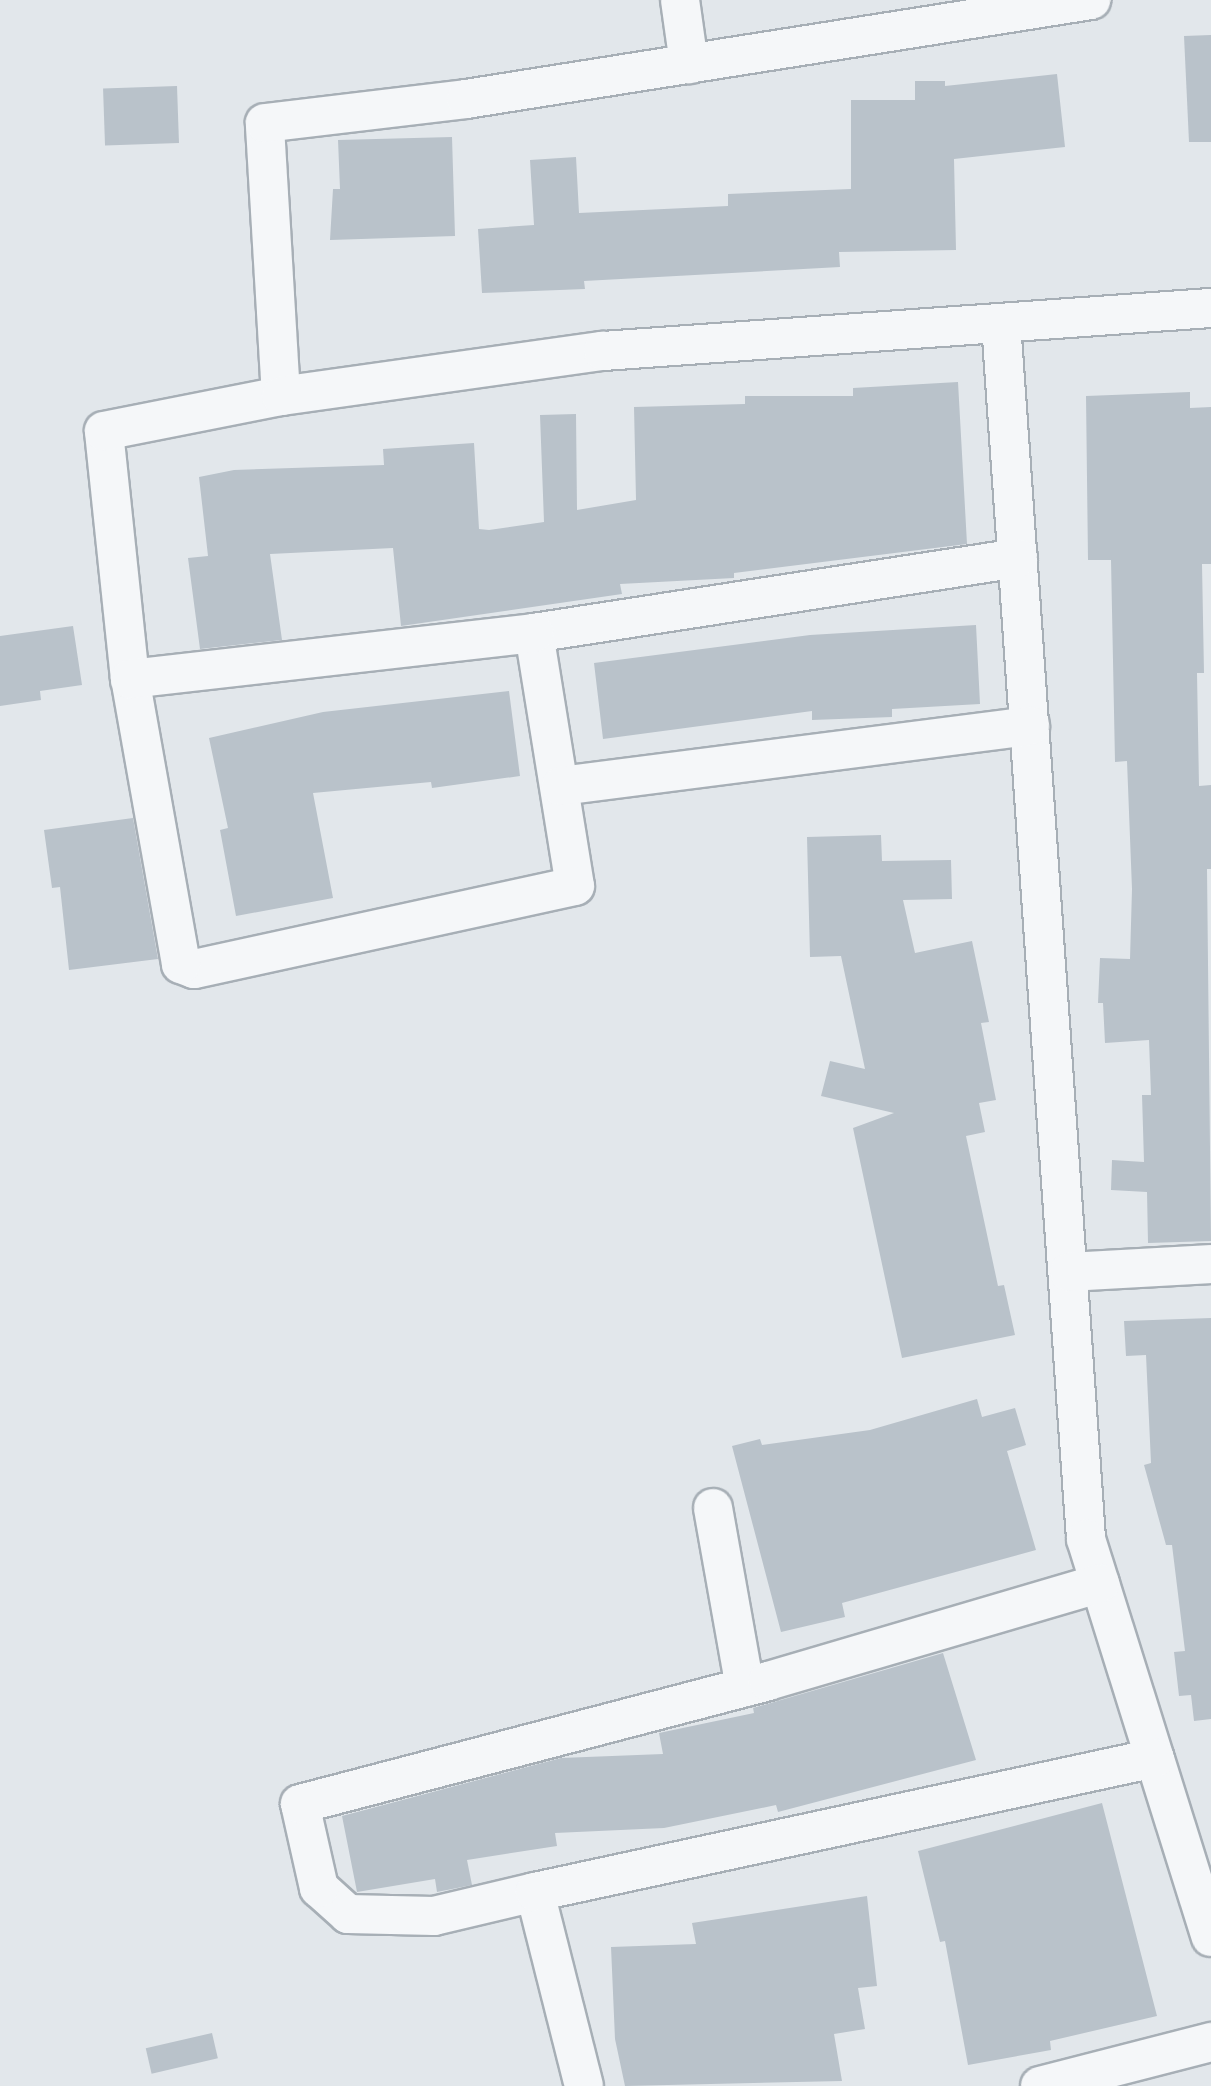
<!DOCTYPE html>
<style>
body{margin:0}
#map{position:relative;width:1211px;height:2086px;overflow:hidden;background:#e2e7eb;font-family:Overpass,sans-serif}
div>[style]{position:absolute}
.building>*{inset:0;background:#b9c2ca;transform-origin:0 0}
.roads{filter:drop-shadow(2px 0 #a7afb6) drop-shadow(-2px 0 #a7afb6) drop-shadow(0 2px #a7afb6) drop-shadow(0 -2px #a7afb6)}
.minor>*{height:38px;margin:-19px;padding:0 19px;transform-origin:19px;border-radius:19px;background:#f5f7f9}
span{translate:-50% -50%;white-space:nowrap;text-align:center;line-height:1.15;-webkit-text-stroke:6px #f2f6f8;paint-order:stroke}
</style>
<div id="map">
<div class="building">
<div style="clip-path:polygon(1211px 35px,1211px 142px,1189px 142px,1184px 36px)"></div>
<div style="clip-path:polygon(1057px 74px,1065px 147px,954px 159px,956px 250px,839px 252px,840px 267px,584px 281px,585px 289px,482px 293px,478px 229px,534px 225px,530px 160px,576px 157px,579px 213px,728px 206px,728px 194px,851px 189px,851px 100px,915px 100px,915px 81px,945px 81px,945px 86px)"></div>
<div style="left:177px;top:86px;width:57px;height:74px;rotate:88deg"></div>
<div style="clip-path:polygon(452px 137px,455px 236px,330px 240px,333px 189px,340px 189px,338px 140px)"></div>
<div style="clip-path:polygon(958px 382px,967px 544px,734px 573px,734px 578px,620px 584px,622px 594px,401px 626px,393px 548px,270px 554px,282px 640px,200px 649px,188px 558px,208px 556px,199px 477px,234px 470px,384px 465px,383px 449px,474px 443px,479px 529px,489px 530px,544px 522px,540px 415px,576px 414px,577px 510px,636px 500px,634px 407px,745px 404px,745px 396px,853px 396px,853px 388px)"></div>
<div style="clip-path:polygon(1190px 392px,1190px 408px,1211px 407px,1211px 564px,1202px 564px,1204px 673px,1197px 673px,1199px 786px,1211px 785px,1211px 869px,1207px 869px,1211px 1241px,1148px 1243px,1147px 1192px,1111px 1190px,1112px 1160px,1144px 1162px,1142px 1095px,1151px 1095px,1149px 1040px,1105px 1043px,1103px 1003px,1098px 1003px,1100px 958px,1130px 959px,1132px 889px,1127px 761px,1115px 762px,1111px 560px,1088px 560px,1086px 396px)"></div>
<div style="clip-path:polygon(976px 625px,980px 704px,892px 709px,892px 717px,812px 720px,812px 711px,603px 739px,594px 663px,810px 635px)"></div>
<div style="clip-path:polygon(73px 626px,82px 685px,40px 691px,41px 700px,0 706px,0 636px)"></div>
<div style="clip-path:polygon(509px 691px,520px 776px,432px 788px,431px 782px,313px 793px,333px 898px,236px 916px,220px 830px,228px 828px,209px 738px,323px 712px)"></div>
<div style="clip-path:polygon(133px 818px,158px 959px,69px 970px,60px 887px,52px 888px,44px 830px)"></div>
<div style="clip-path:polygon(881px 835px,882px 861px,951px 860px,952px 899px,903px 900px,915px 953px,972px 941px,989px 1022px,981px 1023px,996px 1100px,979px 1103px,985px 1132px,966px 1136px,998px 1286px,1004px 1285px,1015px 1335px,902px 1358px,853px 1128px,894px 1113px,821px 1096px,830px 1061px,865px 1069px,841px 956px,810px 957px,807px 837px)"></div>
<div style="clip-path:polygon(1211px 1318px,1211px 1719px,1194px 1721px,1191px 1695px,1179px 1696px,1174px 1652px,1185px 1651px,1172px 1545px,1166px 1545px,1144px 1465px,1151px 1463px,1146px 1355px,1126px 1356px,1124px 1321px)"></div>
<div style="clip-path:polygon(977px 1399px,982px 1417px,1015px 1408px,1026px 1445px,1007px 1451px,1036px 1550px,842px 1603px,845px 1617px,781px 1632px,732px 1446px,760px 1439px,762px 1445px,870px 1430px)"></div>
<div style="clip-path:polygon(943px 1653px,976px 1760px,778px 1812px,776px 1805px,664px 1828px,555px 1833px,557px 1846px,467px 1860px,472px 1885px,437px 1892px,435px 1879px,357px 1892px,342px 1816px,561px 1758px,663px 1754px,659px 1733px,754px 1713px,753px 1708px)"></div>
<div style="clip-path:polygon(1102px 1803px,1157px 2016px,1050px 2041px,1051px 2050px,968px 2065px,945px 1941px,940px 1942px,918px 1851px)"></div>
<div style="clip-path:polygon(867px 1896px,877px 1986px,858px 1988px,865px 2029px,834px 2034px,842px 2081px,625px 2086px,615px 2039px,611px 1947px,696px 1944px,692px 1923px)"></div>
<div style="left:212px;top:2033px;width:26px;height:68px;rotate:77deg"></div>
</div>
<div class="roads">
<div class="minor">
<div style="left:680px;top:0;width:65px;rotate:82deg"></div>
<div style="left:1001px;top:323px;width:1219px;rotate:86deg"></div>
<div style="left:1086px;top:1539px;width:417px;rotate:72.6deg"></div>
<div style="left:281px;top:396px;width:273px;rotate:-93.4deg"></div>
<div style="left:265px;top:123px;width:202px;rotate:-6.8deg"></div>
<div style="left:466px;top:99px;width:633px;rotate:-9deg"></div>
<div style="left:1018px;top:558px;width:490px;rotate:171.2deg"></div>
<div style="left:534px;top:633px;width:256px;rotate:80.8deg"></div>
<div style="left:575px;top:886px;width:390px;rotate:167.7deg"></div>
<div style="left:194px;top:969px;width:14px;rotate:-159deg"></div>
<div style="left:181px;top:964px;width:290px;rotate:-100.1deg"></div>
<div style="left:130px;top:679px;width:249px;rotate:-96deg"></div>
<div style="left:104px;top:431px;width:180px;rotate:-11.2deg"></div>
<div style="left:281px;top:396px;width:325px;rotate:-8deg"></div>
<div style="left:603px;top:351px;width:610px;rotate:-4.05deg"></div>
<div style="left:130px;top:679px;width:407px;rotate:-6.5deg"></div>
<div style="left:561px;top:786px;width:473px;rotate:-7.3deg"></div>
<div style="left:1069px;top:1272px;width:142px;rotate:-3.2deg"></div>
<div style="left:713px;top:1508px;width:182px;rotate:79.9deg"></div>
<div style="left:535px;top:1892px;width:104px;rotate:166.6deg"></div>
<div style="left:434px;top:1916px;width:86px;rotate:-178.7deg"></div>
<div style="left:348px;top:1914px;width:39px;rotate:-138deg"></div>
<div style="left:319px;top:1888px;width:86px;rotate:-102.7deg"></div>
<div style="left:300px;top:1804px;width:484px;rotate:-14.7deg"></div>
<div style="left:768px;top:1681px;width:346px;rotate:-16.4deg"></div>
<div style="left:584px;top:2086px;width:200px;rotate:-104.2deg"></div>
<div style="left:535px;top:1892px;width:634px;rotate:-12.2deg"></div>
<div style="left:1040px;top:2086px;width:177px;rotate:-14.4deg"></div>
</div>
</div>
</div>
